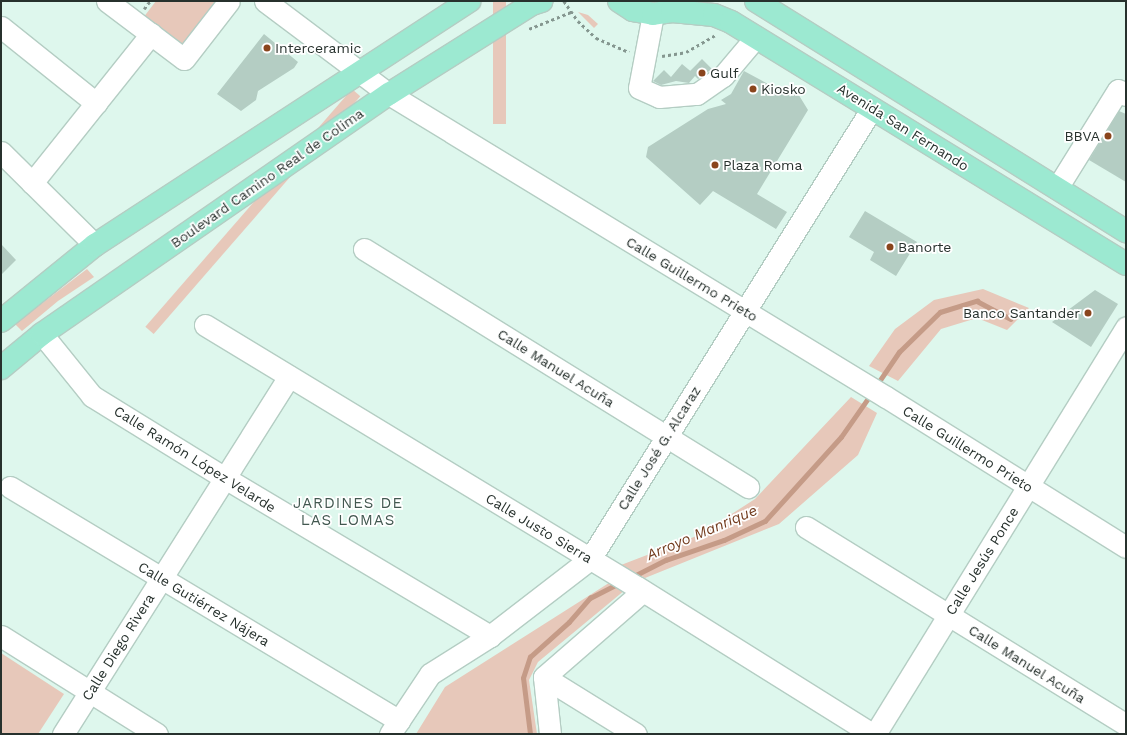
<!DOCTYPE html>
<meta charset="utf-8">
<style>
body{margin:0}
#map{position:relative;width:1127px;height:735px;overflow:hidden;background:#def7ed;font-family:"Work Sans",sans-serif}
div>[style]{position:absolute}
.green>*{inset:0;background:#e7c8ba;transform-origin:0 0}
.stream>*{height:4.5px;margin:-2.25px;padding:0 2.25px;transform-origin:2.25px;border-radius:2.25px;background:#c59b87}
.building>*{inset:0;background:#b4cdc3}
.path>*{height:2.5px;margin-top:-1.25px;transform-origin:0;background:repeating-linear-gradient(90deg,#859790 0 3px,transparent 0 6px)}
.roads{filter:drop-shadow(1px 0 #b4cdc3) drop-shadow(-1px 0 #b4cdc3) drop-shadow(0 1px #b4cdc3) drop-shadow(0 -1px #b4cdc3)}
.minor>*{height:21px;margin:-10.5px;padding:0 10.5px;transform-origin:10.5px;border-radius:10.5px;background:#fff}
.major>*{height:22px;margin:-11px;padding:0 11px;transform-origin:11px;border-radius:11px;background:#9ce9d1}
.dots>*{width:11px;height:11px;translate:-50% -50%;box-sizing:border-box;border:2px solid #fff;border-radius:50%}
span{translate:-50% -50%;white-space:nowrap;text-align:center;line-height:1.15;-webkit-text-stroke:3.5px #fff;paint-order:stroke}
.poi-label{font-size:14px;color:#27312d}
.left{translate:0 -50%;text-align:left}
.right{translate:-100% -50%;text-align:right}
.street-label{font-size:14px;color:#27312d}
.neighbourhood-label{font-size:15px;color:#425850;letter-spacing:1px}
.water-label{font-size:15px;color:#733c1e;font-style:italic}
.frame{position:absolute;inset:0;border:2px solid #27312d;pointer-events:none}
</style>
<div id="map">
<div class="green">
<div style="clip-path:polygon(156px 1px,222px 1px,184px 49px,143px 18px)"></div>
<div style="left:493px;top:1px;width:13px;height:123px"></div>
<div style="clip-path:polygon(578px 12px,588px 15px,598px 24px,594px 28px)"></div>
<div style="left:352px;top:89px;width:11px;height:315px;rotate:41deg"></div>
<div style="clip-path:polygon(87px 269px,94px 277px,58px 301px,22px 331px,15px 324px)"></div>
<div style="clip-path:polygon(983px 289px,1029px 308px,1007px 330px,977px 318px,941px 329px,898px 381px,869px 366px,895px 329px,934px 300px)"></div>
<div style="clip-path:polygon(851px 397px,877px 413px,858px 455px,779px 524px,645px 578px,621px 565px,699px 535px,755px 499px)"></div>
<div style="clip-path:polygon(612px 581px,625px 590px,538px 662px,529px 680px,537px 734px,416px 734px,445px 687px)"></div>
<div style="clip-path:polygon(1px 653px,64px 694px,38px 734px,1px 734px)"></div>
</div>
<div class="stream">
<div style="left:876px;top:386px;width:41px;rotate:-55.9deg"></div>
<div style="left:899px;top:352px;width:57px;rotate:-44.3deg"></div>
<div style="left:940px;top:312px;width:39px;rotate:-17deg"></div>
<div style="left:977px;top:301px;width:38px;rotate:28deg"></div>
<div style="left:632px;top:577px;width:38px;rotate:-27deg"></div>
<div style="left:666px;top:560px;width:61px;rotate:-19deg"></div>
<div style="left:724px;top:540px;width:45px;rotate:-24.9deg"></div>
<div style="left:765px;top:521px;width:113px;rotate:-47.9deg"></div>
<div style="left:841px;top:437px;width:52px;rotate:-55.1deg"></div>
<div style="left:530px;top:734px;width:56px;rotate:-97.1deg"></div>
<div style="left:523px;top:678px;width:22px;rotate:-72deg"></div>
<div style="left:530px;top:657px;width:52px;rotate:-41.9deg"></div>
<div style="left:569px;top:622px;width:32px;rotate:-49deg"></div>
<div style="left:590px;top:598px;width:34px;rotate:-27deg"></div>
</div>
<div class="building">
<div style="clip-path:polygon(264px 34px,298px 62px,294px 68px,258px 91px,256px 100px,241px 111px,217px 94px)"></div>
<div style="clip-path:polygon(702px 59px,712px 69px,698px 79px,695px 76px,689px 83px,676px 81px,661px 85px,653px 81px,664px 70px,671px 77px,682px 64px,694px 74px,690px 71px)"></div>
<div style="clip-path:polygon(744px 71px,770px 85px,776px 93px,792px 84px,808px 110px,757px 194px,787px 212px,776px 229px,713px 191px,700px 205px,646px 157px,648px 147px,708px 109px,726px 104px,721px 100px,731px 94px)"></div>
<div style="clip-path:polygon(1119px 111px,1126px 114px,1126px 182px,1089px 160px)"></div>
<div style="clip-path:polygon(865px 211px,917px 242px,896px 276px,870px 260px,874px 252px,849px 237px)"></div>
<div style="clip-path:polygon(1px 244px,16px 260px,1px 275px)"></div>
<div style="clip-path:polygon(1095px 290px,1118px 304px,1091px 347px,1052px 322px)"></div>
</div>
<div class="path">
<div style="left:564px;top:1px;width:24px;rotate:55deg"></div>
<div style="left:578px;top:21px;width:25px;rotate:43deg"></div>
<div style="left:596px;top:38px;width:36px;rotate:23deg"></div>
<div style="left:144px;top:9px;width:10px;rotate:-53deg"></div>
<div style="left:529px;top:29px;width:45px;rotate:-22deg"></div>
<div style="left:662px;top:56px;width:24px;rotate:-9deg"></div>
<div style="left:686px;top:52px;width:34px;rotate:-30deg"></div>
</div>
<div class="roads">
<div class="minor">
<div style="left:107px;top:1px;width:96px;rotate:37deg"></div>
<div style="left:184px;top:59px;width:73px;rotate:-52.2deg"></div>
<div style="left:265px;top:1px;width:155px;rotate:36.9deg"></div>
<div style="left:389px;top:94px;width:582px;rotate:31.37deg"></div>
<div style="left:886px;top:397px;width:283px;rotate:32deg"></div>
<div style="left:653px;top:14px;width:75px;rotate:100.7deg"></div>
<div style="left:639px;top:88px;width:22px;rotate:24deg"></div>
<div style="left:659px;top:97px;width:38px;rotate:-5deg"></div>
<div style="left:697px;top:94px;width:32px;rotate:-35deg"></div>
<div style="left:723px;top:76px;width:51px;rotate:-49.8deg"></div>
<div style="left:1px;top:27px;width:122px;rotate:38.7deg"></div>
<div style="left:1px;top:152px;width:132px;rotate:44.7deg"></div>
<div style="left:32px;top:183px;width:191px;rotate:-51.4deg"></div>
<div style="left:1057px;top:188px;width:115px;rotate:-58.1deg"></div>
<div style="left:1118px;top:90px;width:9px;rotate:32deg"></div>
<div style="left:364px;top:249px;width:452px;rotate:31.8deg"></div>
<div style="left:205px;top:325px;width:505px;rotate:31.24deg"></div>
<div style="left:637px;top:587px;width:277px;rotate:32deg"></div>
<div style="left:42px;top:334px;width:80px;rotate:51.1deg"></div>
<div style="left:92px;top:396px;width:156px;rotate:31.7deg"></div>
<div style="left:225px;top:478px;width:309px;rotate:30.8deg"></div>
<div style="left:10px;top:487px;width:454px;rotate:31deg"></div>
<div style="left:806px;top:527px;width:376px;rotate:31.7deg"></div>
<div style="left:1px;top:636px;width:184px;rotate:32.1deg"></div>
<div style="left:544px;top:677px;width:108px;rotate:31.8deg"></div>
<div style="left:63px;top:734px;width:423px;rotate:-57.7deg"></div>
<div style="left:390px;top:734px;width:72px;rotate:-56.3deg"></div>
<div style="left:430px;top:674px;width:71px;rotate:-32.3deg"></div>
<div style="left:490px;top:636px;width:126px;rotate:-37.6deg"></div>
<div style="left:590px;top:559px;width:532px;rotate:-57.98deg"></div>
<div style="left:550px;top:734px;width:57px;rotate:-96deg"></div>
<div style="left:544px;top:677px;width:131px;rotate:-41deg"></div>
<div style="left:875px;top:734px;width:478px;rotate:-58.3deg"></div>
</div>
<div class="major">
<div style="left:619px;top:1px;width:17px;rotate:33deg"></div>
<div style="left:633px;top:10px;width:20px;rotate:11deg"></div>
<div style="left:653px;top:14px;width:19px;rotate:-9deg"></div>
<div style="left:672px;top:11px;width:14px;rotate:-25deg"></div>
<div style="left:756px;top:1px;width:436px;rotate:31.9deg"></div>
<div style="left:672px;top:11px;width:42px;rotate:5.4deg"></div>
<div style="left:714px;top:15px;width:18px;rotate:22deg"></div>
<div style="left:731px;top:22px;width:463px;rotate:31.5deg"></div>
<div style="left:1px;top:321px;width:121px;rotate:-39deg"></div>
<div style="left:95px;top:245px;width:447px;rotate:-33.1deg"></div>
<div style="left:1px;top:368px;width:53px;rotate:-39.7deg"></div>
<div style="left:42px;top:334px;width:422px;rotate:-34.7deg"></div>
<div style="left:389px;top:94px;width:169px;rotate:-32.2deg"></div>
<div style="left:532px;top:4px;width:10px;rotate:-17deg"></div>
</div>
</div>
<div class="dots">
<div style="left:267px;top:48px;background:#8a451d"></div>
<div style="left:702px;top:73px;background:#8a451d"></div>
<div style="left:753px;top:89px;background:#8a451d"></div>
<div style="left:1108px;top:136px;background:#8a451d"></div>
<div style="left:715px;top:165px;background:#8a451d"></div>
<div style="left:890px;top:247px;background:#8a451d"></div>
<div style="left:1088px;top:313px;background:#8a451d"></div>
</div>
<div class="poi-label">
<span class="left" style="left:275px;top:48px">Interceramic</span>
<span class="left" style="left:710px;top:73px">Gulf</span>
<span class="left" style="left:761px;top:89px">Kiosko</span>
<span class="right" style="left:1100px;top:136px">BBVA</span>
<span class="left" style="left:723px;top:165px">Plaza Roma</span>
<span class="left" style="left:898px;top:247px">Banorte</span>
<span class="right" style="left:1080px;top:313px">Banco Santander</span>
</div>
<div class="street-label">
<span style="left:903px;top:127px;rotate:32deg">Avenida San Fernando</span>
<span style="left:267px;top:178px;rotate:-35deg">Boulevard Camino Real de Colima</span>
<span style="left:692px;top:279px;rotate:31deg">Calle Guillermo Prieto</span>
<span style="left:556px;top:368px;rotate:32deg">Calle Manuel Acuña</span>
<span style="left:659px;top:448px;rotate:-58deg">Calle José G. Alcaraz</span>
<span style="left:968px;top:449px;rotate:32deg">Calle Guillermo Prieto</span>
<span style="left:195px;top:459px;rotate:32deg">Calle Ramón López Velarde</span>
<span style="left:539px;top:528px;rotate:31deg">Calle Justo Sierra</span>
<span style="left:982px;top:561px;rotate:-58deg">Calle Jesús Ponce</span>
<span style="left:204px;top:604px;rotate:31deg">Calle Gutiérrez Nájera</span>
<span style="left:118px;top:647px;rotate:-58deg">Calle Diego Rivera</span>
<span style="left:1027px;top:664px;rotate:32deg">Calle Manuel Acuña</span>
</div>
<div class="neighbourhood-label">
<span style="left:348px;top:512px">JARDINES DE<br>LAS LOMAS</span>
</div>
<div class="water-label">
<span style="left:702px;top:533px;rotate:-23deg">Arroyo Manrique</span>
</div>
<div class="frame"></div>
</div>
